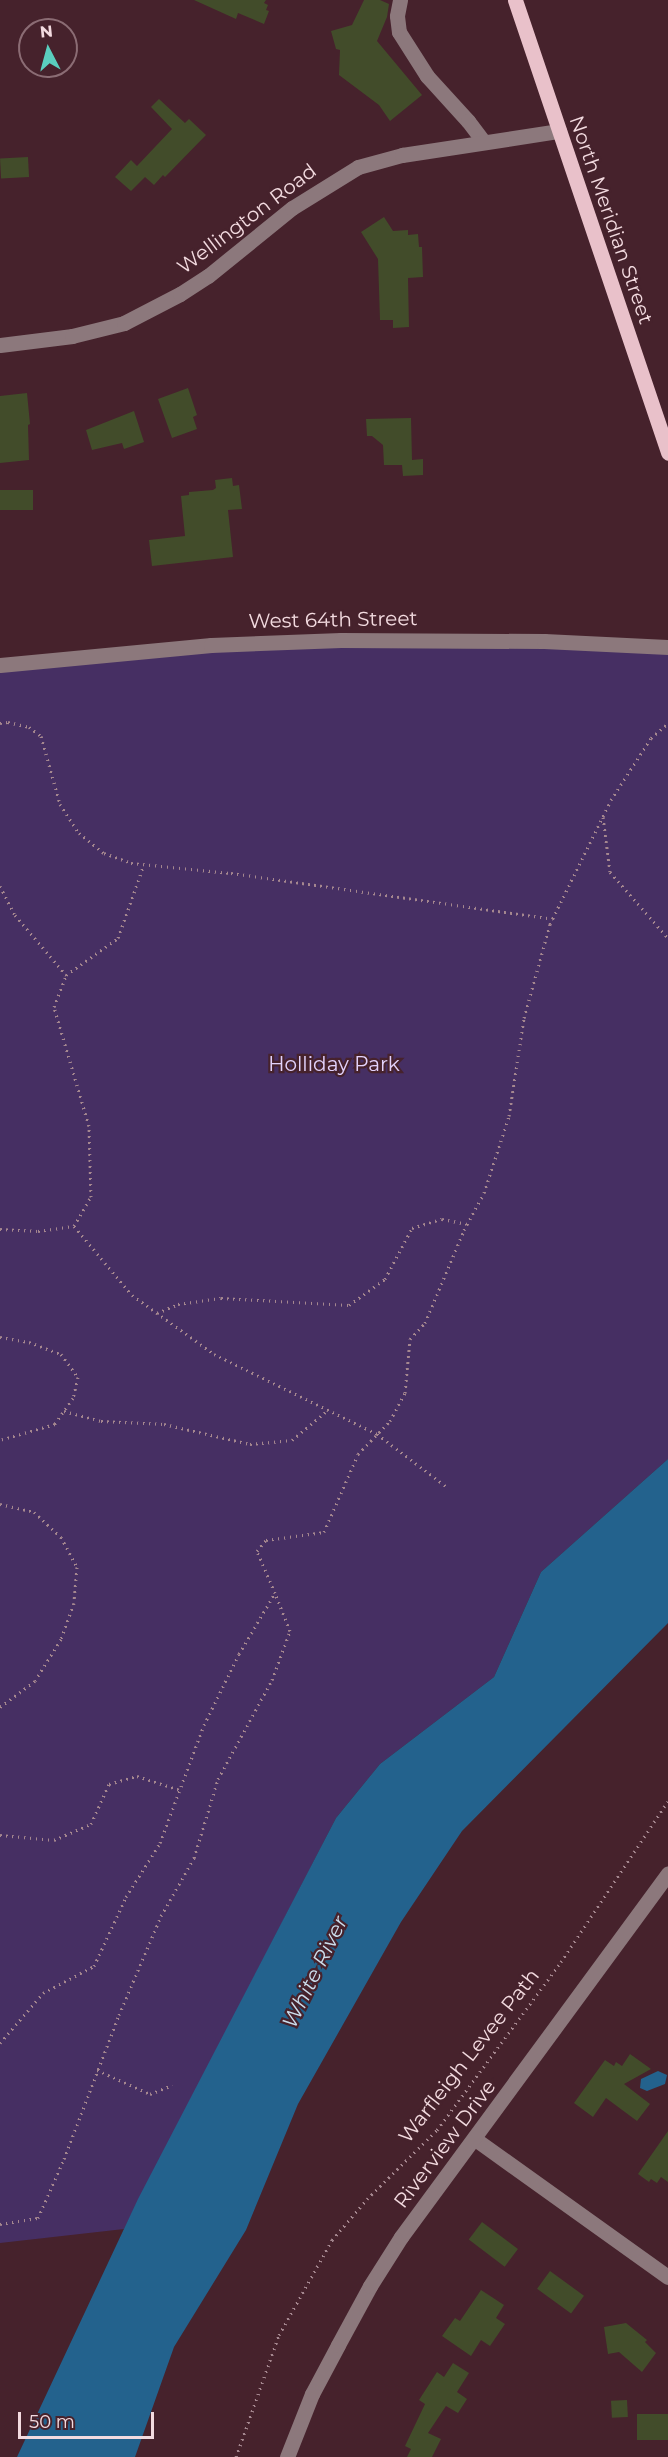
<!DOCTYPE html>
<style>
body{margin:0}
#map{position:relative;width:668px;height:2457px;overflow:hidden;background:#46222c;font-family:Montserrat,sans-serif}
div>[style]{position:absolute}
.green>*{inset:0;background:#462f63}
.water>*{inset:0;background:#23628d}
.building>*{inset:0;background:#424c2a;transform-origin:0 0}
.path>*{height:3px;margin-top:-1.5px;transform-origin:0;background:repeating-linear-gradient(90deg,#a5878f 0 1.5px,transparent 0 6px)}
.minor>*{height:15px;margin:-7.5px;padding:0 7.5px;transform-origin:7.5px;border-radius:7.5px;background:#8c787c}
.major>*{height:15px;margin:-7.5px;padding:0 7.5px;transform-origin:7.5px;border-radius:7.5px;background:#e9c1ca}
span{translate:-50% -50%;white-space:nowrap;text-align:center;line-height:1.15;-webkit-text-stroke:4.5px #46222c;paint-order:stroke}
.street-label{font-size:20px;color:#f3dbe0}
.park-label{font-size:20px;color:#e2d2fc}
.water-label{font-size:21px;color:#cbdeed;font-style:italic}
.north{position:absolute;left:18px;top:18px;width:60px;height:60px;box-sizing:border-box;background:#46222c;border:2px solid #8b6c74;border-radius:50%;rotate:354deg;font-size:16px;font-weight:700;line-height:24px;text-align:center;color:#f3dbe0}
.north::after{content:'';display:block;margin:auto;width:21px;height:27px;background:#5acebe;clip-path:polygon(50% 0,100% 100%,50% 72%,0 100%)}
.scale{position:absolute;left:18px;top:2412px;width:136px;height:27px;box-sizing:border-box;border:3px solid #f3dbe0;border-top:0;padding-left:8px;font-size:18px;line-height:21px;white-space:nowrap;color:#f3dbe0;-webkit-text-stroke:4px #46222c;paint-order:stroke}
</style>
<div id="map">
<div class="green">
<div style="clip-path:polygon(544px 641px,668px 652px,668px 1459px,541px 1572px,494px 1677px,380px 1764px,336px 1818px,124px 2229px,0 2243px,0 669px,211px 645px)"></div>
</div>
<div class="water">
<div style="clip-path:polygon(668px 1459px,668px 1623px,462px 1831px,401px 1922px,298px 2104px,246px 2230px,174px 2347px,135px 2457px,17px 2457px,138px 2199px,336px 1818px,380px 1764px,494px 1677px,541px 1572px)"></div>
<div style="clip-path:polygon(658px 2071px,667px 2075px,665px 2084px,647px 2091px,640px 2088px,641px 2079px)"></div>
</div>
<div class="building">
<div style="clip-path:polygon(194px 0,266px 0,264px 3px,268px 5px,266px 10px,269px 11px,264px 24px,238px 13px,236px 19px)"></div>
<div style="clip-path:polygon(364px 0,380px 0,389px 4px,387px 17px,377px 41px,422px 95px,390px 121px,379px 105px,339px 75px,340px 50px,336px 49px,331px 31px,352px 25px)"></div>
<div style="clip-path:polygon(159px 99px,185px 123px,189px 119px,206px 135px,165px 177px,163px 175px,154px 185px,145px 177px,131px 191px,115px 177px,131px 160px,137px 166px,172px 129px,151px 107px)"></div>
<div style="left:28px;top:157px;width:20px;height:28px;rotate:87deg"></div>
<div style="clip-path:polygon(384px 217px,393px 231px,408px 230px,408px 235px,418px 234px,419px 247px,422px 247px,423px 277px,408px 278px,409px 327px,393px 328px,393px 320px,380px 320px,378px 259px,361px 232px)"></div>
<div style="clip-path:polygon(188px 388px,197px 415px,193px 417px,197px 429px,172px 438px,158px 399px)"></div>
<div style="clip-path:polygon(27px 393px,30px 424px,28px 425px,29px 460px,0 463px,0 396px)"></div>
<div style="clip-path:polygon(134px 411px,144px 442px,124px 449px,122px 443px,92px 450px,86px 430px)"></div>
<div style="clip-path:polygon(411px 418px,412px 460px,423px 459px,423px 475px,403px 476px,402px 465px,384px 465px,383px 445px,372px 436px,367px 436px,366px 419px)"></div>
<div style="clip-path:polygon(232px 478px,233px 486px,239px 485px,242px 509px,228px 510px,233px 557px,152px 566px,149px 540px,185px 536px,181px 496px,189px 495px,189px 492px,213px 490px,216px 488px,215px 480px)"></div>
<div style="left:33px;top:490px;width:20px;height:33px;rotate:90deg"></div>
<div style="clip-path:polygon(630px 2054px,651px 2069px,624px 2084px,650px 2104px,637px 2121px,606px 2098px,593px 2117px,574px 2103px,605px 2060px,614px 2066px,616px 2062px,622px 2066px)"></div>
<div style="clip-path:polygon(668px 2131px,668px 2182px,661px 2177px,657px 2183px,651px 2179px,649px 2182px,638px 2174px)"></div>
<div style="left:482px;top:2222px;width:45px;height:22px;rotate:37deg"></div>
<div style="left:550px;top:2271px;width:42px;height:22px;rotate:36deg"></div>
<div style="clip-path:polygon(481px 2290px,504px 2305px,496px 2318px,505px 2324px,490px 2346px,481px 2340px,471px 2356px,442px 2336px,455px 2318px,460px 2321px)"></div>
<div style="clip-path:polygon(626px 2323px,647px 2340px,645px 2342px,656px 2353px,642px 2372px,619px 2352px,608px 2354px,604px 2327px)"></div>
<div style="clip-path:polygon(453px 2363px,469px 2373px,457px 2392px,467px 2399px,458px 2413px,446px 2406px,428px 2433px,441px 2439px,432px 2457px,407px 2457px,411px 2449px,405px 2446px,425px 2404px,419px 2400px,437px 2372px,444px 2377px)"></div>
<div style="left:627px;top:2400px;width:17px;height:16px;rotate:87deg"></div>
<div style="left:668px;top:2414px;width:26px;height:31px;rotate:90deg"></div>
</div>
<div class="path">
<div style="left:0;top:723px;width:8px;rotate:-7deg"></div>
<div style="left:8px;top:722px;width:22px;rotate:13deg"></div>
<div style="left:29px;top:727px;width:15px;rotate:37deg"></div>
<div style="left:41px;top:736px;width:71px;rotate:74.4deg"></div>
<div style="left:60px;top:804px;width:35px;rotate:57deg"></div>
<div style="left:79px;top:833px;width:32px;rotate:39deg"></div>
<div style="left:104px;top:853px;width:29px;rotate:20deg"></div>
<div style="left:131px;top:863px;width:100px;rotate:5.7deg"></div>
<div style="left:231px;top:873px;width:325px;rotate:8.1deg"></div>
<div style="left:603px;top:817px;width:55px;rotate:82.7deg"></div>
<div style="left:610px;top:872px;width:88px;rotate:48.7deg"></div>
<div style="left:0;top:886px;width:33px;rotate:63deg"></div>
<div style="left:15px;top:915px;width:79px;rotate:49.6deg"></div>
<div style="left:74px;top:1226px;width:90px;rotate:50deg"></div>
<div style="left:132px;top:1295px;width:101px;rotate:35.7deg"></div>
<div style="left:214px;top:1354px;width:182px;rotate:26.1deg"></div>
<div style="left:377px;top:1434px;width:88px;rotate:37.1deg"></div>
<div style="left:0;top:1229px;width:38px;rotate:3deg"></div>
<div style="left:38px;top:1231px;width:36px;rotate:-8deg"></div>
<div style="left:74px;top:1226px;width:34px;rotate:-60deg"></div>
<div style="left:91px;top:1197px;width:71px;rotate:-91.6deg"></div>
<div style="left:89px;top:1126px;width:124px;rotate:-106.4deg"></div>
<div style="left:54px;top:1007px;width:34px;rotate:-69deg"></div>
<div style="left:66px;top:975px;width:64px;rotate:-35.4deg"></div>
<div style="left:118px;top:938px;width:78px;rotate:-70.6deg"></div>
<div style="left:157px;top:1313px;width:23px;rotate:-23deg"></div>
<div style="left:178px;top:1304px;width:43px;rotate:-7.9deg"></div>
<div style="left:221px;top:1298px;width:128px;rotate:3.1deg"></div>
<div style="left:349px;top:1305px;width:44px;rotate:-35.8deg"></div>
<div style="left:385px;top:1279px;width:58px;rotate:-62.1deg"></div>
<div style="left:412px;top:1228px;width:31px;rotate:-17deg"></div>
<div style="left:442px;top:1219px;width:25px;rotate:11deg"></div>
<div style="left:0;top:1337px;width:29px;rotate:10deg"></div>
<div style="left:29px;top:1342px;width:34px;rotate:21deg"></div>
<div style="left:61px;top:1354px;width:29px;rotate:54deg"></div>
<div style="left:78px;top:1377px;width:22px;rotate:103deg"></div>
<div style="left:73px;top:1398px;width:32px;rotate:125deg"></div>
<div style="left:55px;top:1424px;width:57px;rotate:163.8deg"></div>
<div style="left:64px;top:1411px;width:38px;rotate:15deg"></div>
<div style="left:101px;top:1421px;width:63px;rotate:2.7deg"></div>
<div style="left:164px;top:1424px;width:88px;rotate:13.1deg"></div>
<div style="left:250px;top:1444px;width:42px;rotate:-5.4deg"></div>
<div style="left:292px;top:1440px;width:47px;rotate:-39.8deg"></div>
<div style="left:0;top:1504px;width:35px;rotate:13deg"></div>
<div style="left:34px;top:1512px;width:37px;rotate:43deg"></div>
<div style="left:61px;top:1537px;width:34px;rotate:62deg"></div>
<div style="left:77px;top:1567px;width:36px;rotate:95deg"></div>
<div style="left:74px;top:1603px;width:38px;rotate:110deg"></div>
<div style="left:61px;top:1639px;width:49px;rotate:121.8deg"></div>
<div style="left:35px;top:1681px;width:44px;rotate:143.4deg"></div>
<div style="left:0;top:1835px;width:54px;rotate:5.3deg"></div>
<div style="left:54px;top:1840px;width:40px;rotate:-23.4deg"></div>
<div style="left:91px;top:1824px;width:44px;rotate:-65.8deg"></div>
<div style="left:109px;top:1784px;width:29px;rotate:-16deg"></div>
<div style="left:137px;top:1776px;width:45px;rotate:18deg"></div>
<div style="left:0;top:2043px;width:66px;rotate:-49.3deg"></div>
<div style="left:43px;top:1993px;width:58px;rotate:-27.9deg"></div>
<div style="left:94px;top:1966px;width:76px;rotate:-65.1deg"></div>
<div style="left:126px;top:1897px;width:64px;rotate:-57.8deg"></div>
<div style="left:160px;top:1843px;width:126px;rotate:-69.6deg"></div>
<div style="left:204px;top:1725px;width:79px;rotate:-63.8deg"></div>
<div style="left:239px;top:1654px;width:71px;rotate:-59.5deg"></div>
<div style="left:275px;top:1593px;width:46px;rotate:-113.2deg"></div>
<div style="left:257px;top:1551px;width:14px;rotate:-51deg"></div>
<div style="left:266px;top:1540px;width:59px;rotate:-7.9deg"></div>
<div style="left:324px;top:1532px;width:85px;rotate:-66.4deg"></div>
<div style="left:358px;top:1454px;width:46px;rotate:-45.9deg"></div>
<div style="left:390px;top:1421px;width:32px;rotate:-62deg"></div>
<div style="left:405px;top:1393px;width:54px;rotate:-84.7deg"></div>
<div style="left:410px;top:1339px;width:22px;rotate:-47deg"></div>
<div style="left:425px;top:1323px;width:101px;rotate:-67.2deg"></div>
<div style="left:464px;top:1230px;width:42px;rotate:-61.6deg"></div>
<div style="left:484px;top:1193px;width:81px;rotate:-72deg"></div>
<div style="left:509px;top:1116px;width:99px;rotate:-81.3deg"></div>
<div style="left:524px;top:1018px;width:98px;rotate:-74.5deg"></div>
<div style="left:550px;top:924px;width:138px;rotate:-63.8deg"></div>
<div style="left:611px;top:800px;width:74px;rotate:-57.2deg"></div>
<div style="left:651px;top:738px;width:23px;rotate:-41deg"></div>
<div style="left:97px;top:2070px;width:58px;rotate:24.4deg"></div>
<div style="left:150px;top:2094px;width:24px;rotate:-22deg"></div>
<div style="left:0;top:2224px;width:38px;rotate:-9deg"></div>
<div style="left:38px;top:2218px;width:64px;rotate:-66.2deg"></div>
<div style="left:64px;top:2159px;width:154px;rotate:-69.1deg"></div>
<div style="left:119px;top:2015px;width:108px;rotate:-67deg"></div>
<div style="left:161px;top:1916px;width:67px;rotate:-60.4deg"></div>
<div style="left:194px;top:1858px;width:83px;rotate:-73.1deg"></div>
<div style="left:218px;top:1779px;width:113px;rotate:-61.4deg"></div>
<div style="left:272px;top:1680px;width:52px;rotate:-69.8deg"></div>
<div style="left:290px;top:1631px;width:41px;rotate:-111.5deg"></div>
<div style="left:236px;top:2457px;width:129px;rotate:-70.6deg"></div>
<div style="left:279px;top:2335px;width:109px;rotate:-60.8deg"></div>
<div style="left:332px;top:2240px;width:54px;rotate:-49.5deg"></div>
<div style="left:367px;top:2199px;width:98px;rotate:-44.6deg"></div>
<div style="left:437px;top:2130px;width:209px;rotate:-53.6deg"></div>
<div style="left:561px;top:1962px;width:193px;rotate:-56.4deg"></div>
</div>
<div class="minor">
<div style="left:400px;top:0;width:16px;rotate:101deg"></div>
<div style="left:397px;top:16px;width:16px;rotate:83deg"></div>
<div style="left:399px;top:32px;width:52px;rotate:57.5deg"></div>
<div style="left:427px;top:76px;width:61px;rotate:47.7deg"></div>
<div style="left:468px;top:121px;width:26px;rotate:53deg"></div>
<div style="left:0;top:345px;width:73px;rotate:-7.1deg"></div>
<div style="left:72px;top:336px;width:54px;rotate:-14deg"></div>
<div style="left:124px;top:323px;width:63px;rotate:-27.4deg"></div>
<div style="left:180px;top:294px;width:33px;rotate:-33deg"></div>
<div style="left:208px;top:276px;width:108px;rotate:-39deg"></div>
<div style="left:292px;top:208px;width:78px;rotate:-31.8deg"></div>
<div style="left:358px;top:167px;width:46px;rotate:-15.3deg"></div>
<div style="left:402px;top:155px;width:159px;rotate:-8.7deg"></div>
<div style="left:0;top:665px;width:212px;rotate:-5.4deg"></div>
<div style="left:211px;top:645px;width:130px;rotate:-2.2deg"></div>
<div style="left:341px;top:640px;width:203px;rotate:0.3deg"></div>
<div style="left:544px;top:641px;width:124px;rotate:2.8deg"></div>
<div style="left:475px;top:2139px;width:237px;rotate:35.6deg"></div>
<div style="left:287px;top:2457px;width:68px;rotate:-68.4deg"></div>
<div style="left:312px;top:2394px;width:55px;rotate:-62deg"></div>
<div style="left:338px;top:2345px;width:67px;rotate:-61.5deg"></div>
<div style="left:370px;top:2286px;width:58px;rotate:-57.7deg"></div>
<div style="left:401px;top:2237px;width:451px;rotate:-53.7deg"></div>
</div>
<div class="major">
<div style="left:515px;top:0;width:478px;rotate:71.3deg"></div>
</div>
<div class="street-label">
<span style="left:247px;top:219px;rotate:-37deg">Wellington Road</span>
<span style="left:611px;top:220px;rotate:71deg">North Meridian Street</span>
<span style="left:333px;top:620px;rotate:-1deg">West 64th Street</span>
<span style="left:469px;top:2056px;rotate:-52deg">Warfleigh Levee Path</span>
<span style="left:445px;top:2144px;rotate:-53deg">Riverview Drive</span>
</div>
<div class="park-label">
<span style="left:334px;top:1064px">Holliday Park</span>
</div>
<div class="water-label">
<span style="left:315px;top:1972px;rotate:-64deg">White River</span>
</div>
<div class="north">N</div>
<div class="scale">50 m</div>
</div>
